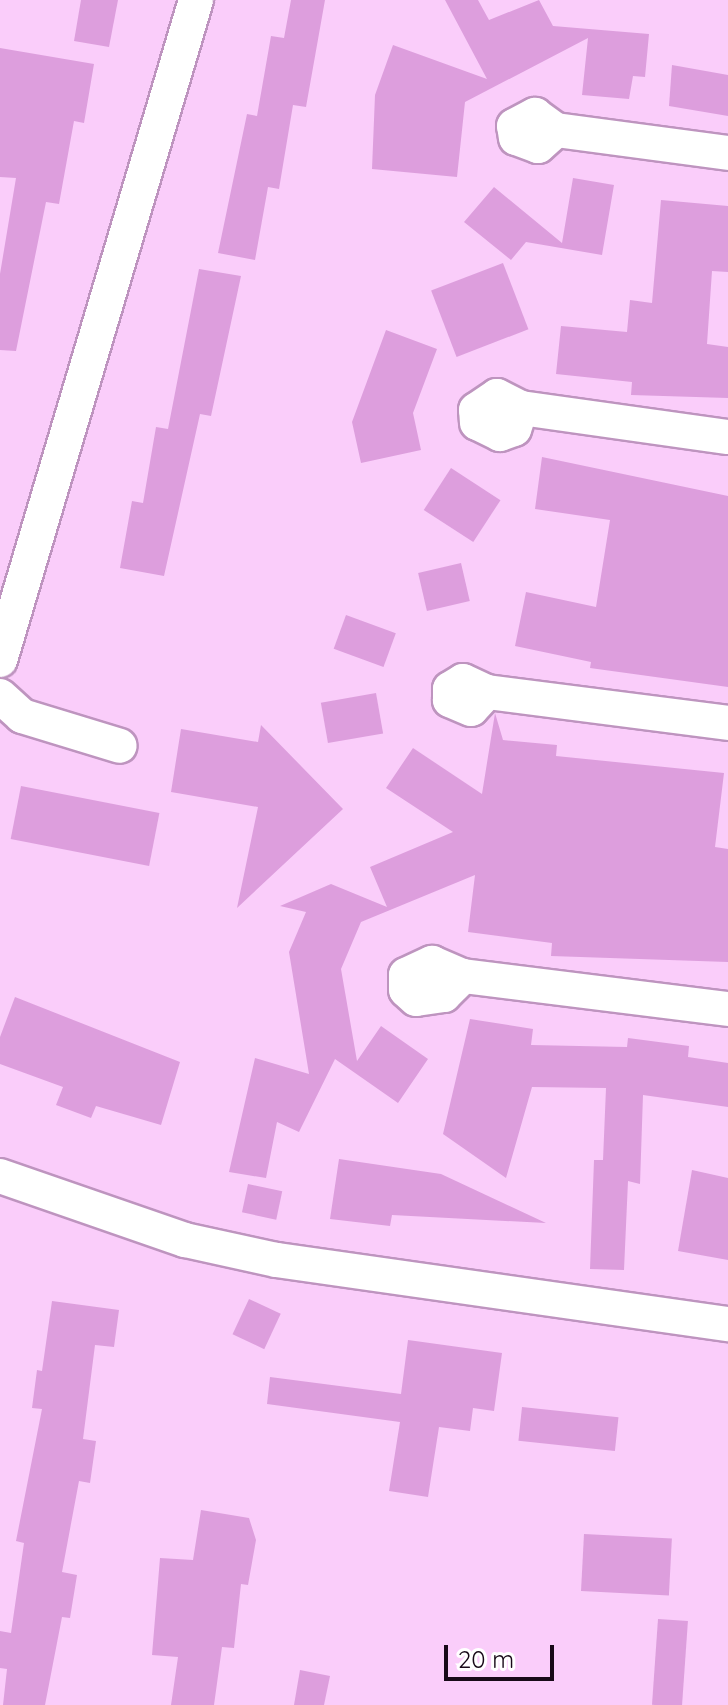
<!DOCTYPE html>
<style>
body{margin:0}
#map{position:relative;width:728px;height:1705px;overflow:hidden;background:#facdfa;font-family:Quicksand,sans-serif}
div>[style]{position:absolute}
.building>*{inset:0;background:#dd9edd;transform-origin:0 0}
.roads{filter:drop-shadow(2px 0 #be94bf) drop-shadow(-2px 0 #be94bf) drop-shadow(0 2px #be94bf) drop-shadow(0 -2px #be94bf)}
.minor>*{height:34px;margin:-17px;padding:0 17px;transform-origin:17px;border-radius:17px;background:#fff}
span{translate:-50% -50%;white-space:nowrap;text-align:center;line-height:1.15;-webkit-text-stroke:8px #fff;paint-order:stroke}
.scale{position:absolute;left:444px;top:1645px;width:110px;height:36px;box-sizing:border-box;border:4px solid #180918;border-top:0;padding-left:10px;font-size:24px;line-height:28px;white-space:nowrap;color:#180918;-webkit-text-stroke:6px #fff;paint-order:stroke}
</style>
<div id="map">
<div class="building">
<div style="clip-path:polygon(81px 0,118px 0,109px 47px,74px 41px)"></div>
<div style="clip-path:polygon(291px 0,325px 0,306px 107px,293px 105px,279px 189px,268px 187px,255px 260px,218px 253px,247px 114px,257px 116px,271px 36px,284px 38px)"></div>
<div style="clip-path:polygon(445px 0,478px 0,489px 20px,539px 0,553px 26px,649px 34px,645px 77px,633px 76px,629px 99px,582px 95px,588px 38px,465px 102px,457px 177px,372px 169px,375px 95px,393px 45px,487px 79px)"></div>
<div style="clip-path:polygon(0 48px,94px 64px,84px 123px,74px 121px,59px 204px,46px 202px,16px 351px,0 350px,0 274px,16px 178px,0 177px)"></div>
<div style="clip-path:polygon(672px 65px,728px 75px,728px 116px,669px 106px)"></div>
<div style="clip-path:polygon(573px 178px,614px 185px,602px 255px,526px 242px,511px 260px,464px 222px,494px 187px,562px 243px)"></div>
<div style="clip-path:polygon(661px 200px,728px 206px,728px 272px,712px 271px,707px 344px,728px 347px,728px 398px,631px 395px,632px 382px,556px 374px,561px 326px,627px 332px,630px 300px,652px 303px)"></div>
<div style="left:503px;top:263px;width:71px;height:77px;rotate:69deg"></div>
<div style="clip-path:polygon(199px 269px,241px 276px,211px 416px,200px 414px,164px 576px,120px 568px,132px 501px,143px 503px,156px 427px,168px 429px)"></div>
<div style="clip-path:polygon(386px 330px,437px 349px,413px 413px,421px 450px,361px 463px,352px 422px)"></div>
<div style="clip-path:polygon(542px 457px,728px 496px,728px 687px,590px 668px,591px 662px,515px 646px,526px 592px,596px 607px,610px 520px,535px 509px)"></div>
<div style="left:451px;top:468px;width:59px;height:50px;rotate:33deg"></div>
<div style="left:461px;top:563px;width:39px;height:44px;rotate:77deg"></div>
<div style="left:346px;top:615px;width:53px;height:36px;rotate:20deg"></div>
<div style="left:376px;top:693px;width:41px;height:56px;rotate:80deg"></div>
<div style="clip-path:polygon(495px 713px,503px 740px,557px 745px,556px 756px,724px 773px,715px 847px,728px 849px,728px 962px,551px 956px,552px 943px,468px 932px,475px 875px,361px 922px,341px 969px,357px 1061px,381px 1026px,428px 1059px,398px 1103px,335px 1059px,299px 1132px,277px 1122px,266px 1178px,229px 1172px,255px 1058px,309px 1074px,289px 952px,306px 912px,280px 906px,331px 884px,387px 907px,370px 867px,453px 832px,386px 788px,413px 748px,482px 794px)"></div>
<div style="clip-path:polygon(261px 725px,343px 809px,237px 908px,258px 807px,171px 792px,181px 729px,258px 742px)"></div>
<div style="left:21px;top:786px;width:141px;height:54px;rotate:11deg"></div>
<div style="clip-path:polygon(15px 997px,180px 1062px,161px 1125px,96px 1106px,91px 1118px,56px 1105px,63px 1087px,0 1064px,0 1037px)"></div>
<div style="clip-path:polygon(470px 1019px,533px 1029px,531px 1045px,627px 1047px,628px 1038px,689px 1046px,688px 1057px,728px 1063px,728px 1107px,643px 1095px,640px 1184px,628px 1181px,624px 1270px,590px 1269px,594px 1160px,603px 1160px,606px 1088px,532px 1087px,506px 1178px,443px 1134px)"></div>
<div style="clip-path:polygon(339px 1159px,441px 1174px,546px 1223px,392px 1215px,390px 1226px,330px 1219px)"></div>
<div style="clip-path:polygon(692px 1170px,728px 1178px,728px 1260px,678px 1251px)"></div>
<div style="left:248px;top:1184px;width:35px;height:29px;rotate:12deg"></div>
<div style="left:249px;top:1299px;width:35px;height:39px;rotate:25deg"></div>
<div style="clip-path:polygon(52px 1301px,119px 1310px,114px 1347px,95px 1345px,83px 1439px,96px 1441px,90px 1483px,79px 1481px,62px 1572px,77px 1575px,70px 1618px,62px 1617px,45px 1705px,3px 1705px,7px 1669px,0 1668px,0 1631px,11px 1633px,24px 1543px,16px 1541px,42px 1409px,32px 1408px,37px 1370px,42px 1371px)"></div>
<div style="clip-path:polygon(408px 1340px,502px 1353px,494px 1411px,473px 1408px,470px 1431px,439px 1427px,428px 1497px,389px 1491px,400px 1422px,267px 1404px,270px 1377px,401px 1394px)"></div>
<div style="left:522px;top:1407px;width:97px;height:34px;rotate:6deg"></div>
<div style="clip-path:polygon(201px 1510px,249px 1518px,256px 1540px,248px 1585px,241px 1584px,234px 1648px,222px 1647px,214px 1705px,171px 1705px,178px 1657px,152px 1655px,160px 1558px,193px 1560px)"></div>
<div style="left:584px;top:1534px;width:88px;height:57px;rotate:3deg"></div>
<div style="left:658px;top:1619px;width:30px;height:86px;rotate:4deg"></div>
<div style="clip-path:polygon(300px 1670px,330px 1676px,324px 1705px,294px 1705px)"></div>
</div>
<div class="roads">
<div class="minor">
<div style="left:556px;top:130px;width:24px;rotate:138deg"></div>
<div style="left:538px;top:146px;width:23px;rotate:-160deg"></div>
<div style="left:516px;top:138px;width:12px;rotate:-99deg"></div>
<div style="left:514px;top:126px;width:24px;rotate:-28deg"></div>
<div style="left:535px;top:115px;width:26px;rotate:36deg"></div>
<div style="left:556px;top:130px;width:174px;rotate:7.6deg"></div>
<div style="left:521px;top:408px;width:22px;rotate:108deg"></div>
<div style="left:514px;top:429px;width:15px;rotate:160deg"></div>
<div style="left:500px;top:434px;width:25px;rotate:-154deg"></div>
<div style="left:477px;top:423px;width:13px;rotate:-94deg"></div>
<div style="left:476px;top:410px;width:25px;rotate:-34deg"></div>
<div style="left:497px;top:396px;width:27px;rotate:27deg"></div>
<div style="left:521px;top:408px;width:209px;rotate:8deg"></div>
<div style="left:0;top:660px;width:688px;rotate:-73.46deg"></div>
<div style="left:487px;top:692px;width:23px;rotate:133deg"></div>
<div style="left:471px;top:709px;width:23px;rotate:-157deg"></div>
<div style="left:450px;top:700px;width:11px;rotate:-90deg"></div>
<div style="left:450px;top:689px;width:15px;rotate:-32deg"></div>
<div style="left:463px;top:681px;width:26px;rotate:25deg"></div>
<div style="left:487px;top:692px;width:243px;rotate:7.3deg"></div>
<div style="left:0;top:696px;width:30px;rotate:42deg"></div>
<div style="left:22px;top:716px;width:102px;rotate:17deg"></div>
<div style="left:463px;top:976px;width:27px;rotate:135deg"></div>
<div style="left:444px;top:995px;width:28px;rotate:172deg"></div>
<div style="left:416px;top:999px;width:13px;rotate:-138deg"></div>
<div style="left:406px;top:990px;width:15px;rotate:-90deg"></div>
<div style="left:406px;top:975px;width:29px;rotate:-25deg"></div>
<div style="left:432px;top:963px;width:34px;rotate:23deg"></div>
<div style="left:463px;top:976px;width:267px;rotate:7.1deg"></div>
<div style="left:0;top:1176px;width:196px;rotate:19.1deg"></div>
<div style="left:185px;top:1240px;width:94px;rotate:12.3deg"></div>
<div style="left:277px;top:1260px;width:456px;rotate:8.1deg"></div>
</div>
</div>
<div class="scale">20 m</div>
</div>
